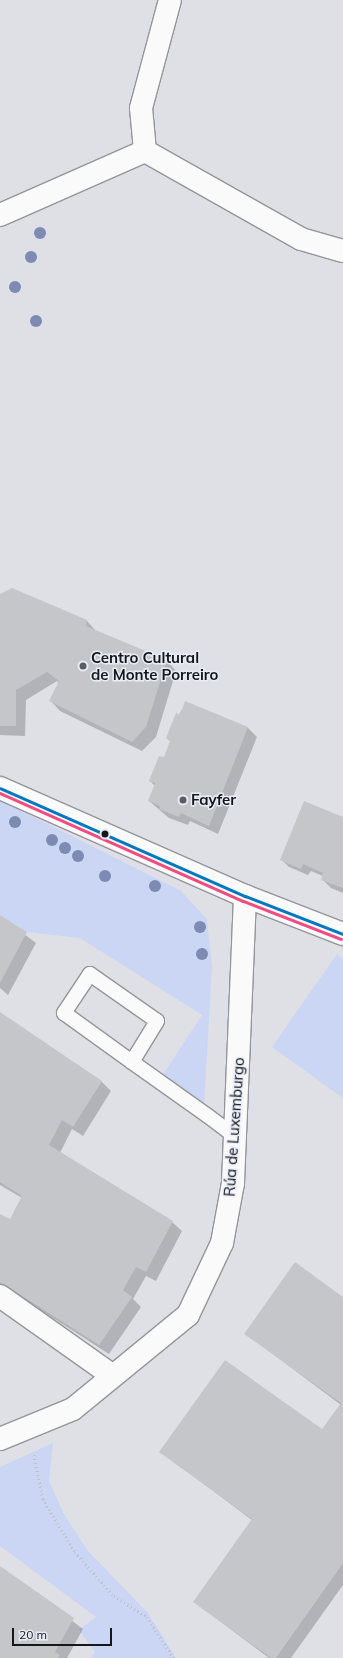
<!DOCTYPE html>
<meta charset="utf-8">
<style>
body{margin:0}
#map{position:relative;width:343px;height:1658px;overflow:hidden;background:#dee0e6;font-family:Mulish,sans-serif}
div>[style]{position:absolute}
.green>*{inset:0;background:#cad6f3}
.shadow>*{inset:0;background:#0003}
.building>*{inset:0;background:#c4c6ca}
.path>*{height:2.5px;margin-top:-1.25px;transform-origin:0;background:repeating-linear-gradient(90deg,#bfc0c3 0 1px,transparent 0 4px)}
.roads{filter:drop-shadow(1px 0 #94959a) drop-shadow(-1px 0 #94959a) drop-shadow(0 1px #94959a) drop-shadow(0 -1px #94959a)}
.service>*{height:14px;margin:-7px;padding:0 7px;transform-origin:7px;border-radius:7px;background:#fafafb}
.minor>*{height:22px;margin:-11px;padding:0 11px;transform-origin:11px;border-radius:11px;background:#fafafb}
.bus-1>*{height:3px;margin:-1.5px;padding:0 1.5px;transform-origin:1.5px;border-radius:1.5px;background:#0078c1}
.bus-2>*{height:3px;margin:-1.5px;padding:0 1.5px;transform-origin:1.5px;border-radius:1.5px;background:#f44a7e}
.trees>*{width:12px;height:12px;margin:-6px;border-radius:50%;background:#7d8bb2}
.dots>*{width:11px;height:11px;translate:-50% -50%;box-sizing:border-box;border:2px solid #e8ecf6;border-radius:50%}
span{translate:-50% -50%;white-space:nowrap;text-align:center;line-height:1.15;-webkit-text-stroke:3px #e8ecf6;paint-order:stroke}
.poi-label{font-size:15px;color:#15171a;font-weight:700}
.left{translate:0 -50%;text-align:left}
.street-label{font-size:15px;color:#15171a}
.scale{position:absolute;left:12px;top:1628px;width:100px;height:18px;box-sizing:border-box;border:2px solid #15171a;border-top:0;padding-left:5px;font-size:12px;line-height:14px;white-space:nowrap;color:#15171a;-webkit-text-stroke:3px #e8ecf6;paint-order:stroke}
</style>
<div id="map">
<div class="green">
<div style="clip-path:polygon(0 800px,181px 891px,207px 919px,212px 967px,204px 1106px,162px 1076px,202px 1015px,80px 938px,27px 932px,0 915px)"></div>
<div style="clip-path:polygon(337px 954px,343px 959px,343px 1098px,272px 1047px)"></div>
<div style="clip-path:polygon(53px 1443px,49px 1481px,64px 1514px,88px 1551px,148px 1613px,176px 1658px,91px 1658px,95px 1652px,79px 1630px,96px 1617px,0 1546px,0 1467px)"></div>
</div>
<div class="shadow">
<div style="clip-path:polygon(0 595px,87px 621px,96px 631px,167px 661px,176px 671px,156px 737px,142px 751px,60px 711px,51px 701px,59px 683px,57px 681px,26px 700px,25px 736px,0 735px)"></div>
<div style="clip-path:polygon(186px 702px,248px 728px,257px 737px,218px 834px,190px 821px,188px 825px,169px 818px,149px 801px,155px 786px,150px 781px,165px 759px,171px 742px,167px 738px)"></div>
<div style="clip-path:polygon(343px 818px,343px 893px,331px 888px,322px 879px,323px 876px,311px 871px,308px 875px,289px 867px,282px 860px)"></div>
<div style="clip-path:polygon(0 916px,36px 943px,8px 995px,0 988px)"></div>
<div style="clip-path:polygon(0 1014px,102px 1082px,111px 1091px,83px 1136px,72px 1129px,60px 1153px,172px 1222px,182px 1231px,156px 1281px,146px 1276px,133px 1299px,141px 1307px,109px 1354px,0 1284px,0 1215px,10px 1220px,22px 1198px,0 1185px)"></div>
<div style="clip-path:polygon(343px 1298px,343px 1585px,291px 1658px,269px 1658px,194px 1602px,252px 1520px,161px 1452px,322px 1431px,341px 1405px,245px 1333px)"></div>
<div style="clip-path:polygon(0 1567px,83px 1629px,67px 1658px,0 1658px)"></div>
</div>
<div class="building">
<div style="clip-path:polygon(12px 588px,87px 620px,86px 626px,167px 660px,146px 727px,132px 742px,49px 701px,59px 681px,47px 672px,16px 690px,16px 726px,0 726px,0 594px)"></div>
<div style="clip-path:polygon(185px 701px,248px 727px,209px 826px,181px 813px,179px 817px,159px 809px,160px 806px,148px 801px,155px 783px,149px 781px,159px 756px,164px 757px,170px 741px,166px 738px,176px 713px,180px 715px)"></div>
<div style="clip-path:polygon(304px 801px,343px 817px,343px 888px,321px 880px,323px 873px,303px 864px,301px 869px,280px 860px)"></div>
<div style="clip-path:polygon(0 915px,27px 932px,0 983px)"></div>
<div style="clip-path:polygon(0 1012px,102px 1081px,73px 1127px,62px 1120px,49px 1145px,173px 1221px,146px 1272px,136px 1267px,123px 1290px,132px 1297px,99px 1345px,0 1282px,0 1214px,10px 1219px,22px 1196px,0 1182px)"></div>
<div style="clip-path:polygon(295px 1262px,343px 1297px,343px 1563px,276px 1658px,271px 1658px,193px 1602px,252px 1519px,159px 1452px,225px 1360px,322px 1429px,341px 1403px,244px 1334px)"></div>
<div style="clip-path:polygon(0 1566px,74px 1618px,55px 1652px,60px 1655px,58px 1658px,0 1658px)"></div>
</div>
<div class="path">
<div style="left:34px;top:1455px;width:45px;rotate:78.4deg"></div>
<div style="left:43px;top:1499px;width:62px;rotate:58.9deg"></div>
<div style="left:75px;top:1552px;width:59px;rotate:48.4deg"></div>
<div style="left:114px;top:1596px;width:39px;rotate:32deg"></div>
<div style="left:147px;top:1617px;width:49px;rotate:56.6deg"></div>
</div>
<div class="roads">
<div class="service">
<div style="left:132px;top:1062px;width:48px;rotate:-58.6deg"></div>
<div style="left:157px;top:1021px;width:82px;rotate:-145deg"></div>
<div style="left:90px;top:974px;width:47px;rotate:123.7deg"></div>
<div style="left:64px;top:1013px;width:84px;rotate:35.8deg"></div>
<div style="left:132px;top:1062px;width:93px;rotate:35.4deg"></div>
<div style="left:208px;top:1116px;width:34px;rotate:37deg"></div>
</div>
<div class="minor">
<div style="left:145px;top:151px;width:179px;rotate:29.4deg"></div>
<div style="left:301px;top:239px;width:44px;rotate:15.9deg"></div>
<div style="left:0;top:215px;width:158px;rotate:-23.8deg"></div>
<div style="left:145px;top:151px;width:43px;rotate:-95.3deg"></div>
<div style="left:141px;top:108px;width:112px;rotate:-75deg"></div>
<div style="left:0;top:788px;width:268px;rotate:23.8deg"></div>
<div style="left:245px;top:896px;width:105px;rotate:21.2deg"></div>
<div style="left:0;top:1296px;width:138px;rotate:35.3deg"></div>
<div style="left:0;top:1439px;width:79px;rotate:-22.3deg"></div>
<div style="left:73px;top:1409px;width:149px;rotate:-39.3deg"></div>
<div style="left:188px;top:1315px;width:80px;rotate:-64.7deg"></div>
<div style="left:222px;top:1243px;width:61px;rotate:-79.6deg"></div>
<div style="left:233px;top:1183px;width:287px;rotate:-87.6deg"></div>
</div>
</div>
<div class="bus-1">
<div style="left:0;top:788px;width:268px;rotate:23.8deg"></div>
<div style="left:245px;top:896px;width:105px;rotate:21.2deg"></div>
</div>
<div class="bus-2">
<div style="left:0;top:793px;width:266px;rotate:24deg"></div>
<div style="left:243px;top:901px;width:105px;rotate:21.2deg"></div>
</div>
<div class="trees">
<div style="left:40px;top:233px"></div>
<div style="left:31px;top:257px"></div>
<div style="left:15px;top:287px"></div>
<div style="left:36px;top:321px"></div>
<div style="left:15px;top:822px"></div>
<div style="left:52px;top:840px"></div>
<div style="left:65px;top:848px"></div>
<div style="left:78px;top:856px"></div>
<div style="left:105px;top:876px"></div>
<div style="left:155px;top:886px"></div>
<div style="left:200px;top:927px"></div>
<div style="left:202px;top:954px"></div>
</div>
<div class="dots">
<div style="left:83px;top:666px;background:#5b5d61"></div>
<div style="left:183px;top:800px;background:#5b5d61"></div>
<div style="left:105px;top:834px;background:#15171a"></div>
</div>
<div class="poi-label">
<span class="left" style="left:91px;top:666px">Centro Cultural<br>de Monte Porreiro</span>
<span class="left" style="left:191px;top:800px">Fayfer</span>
</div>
<div class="street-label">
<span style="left:234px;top:1127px;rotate:-86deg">Rúa de Luxemburgo</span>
</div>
<div class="scale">20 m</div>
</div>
